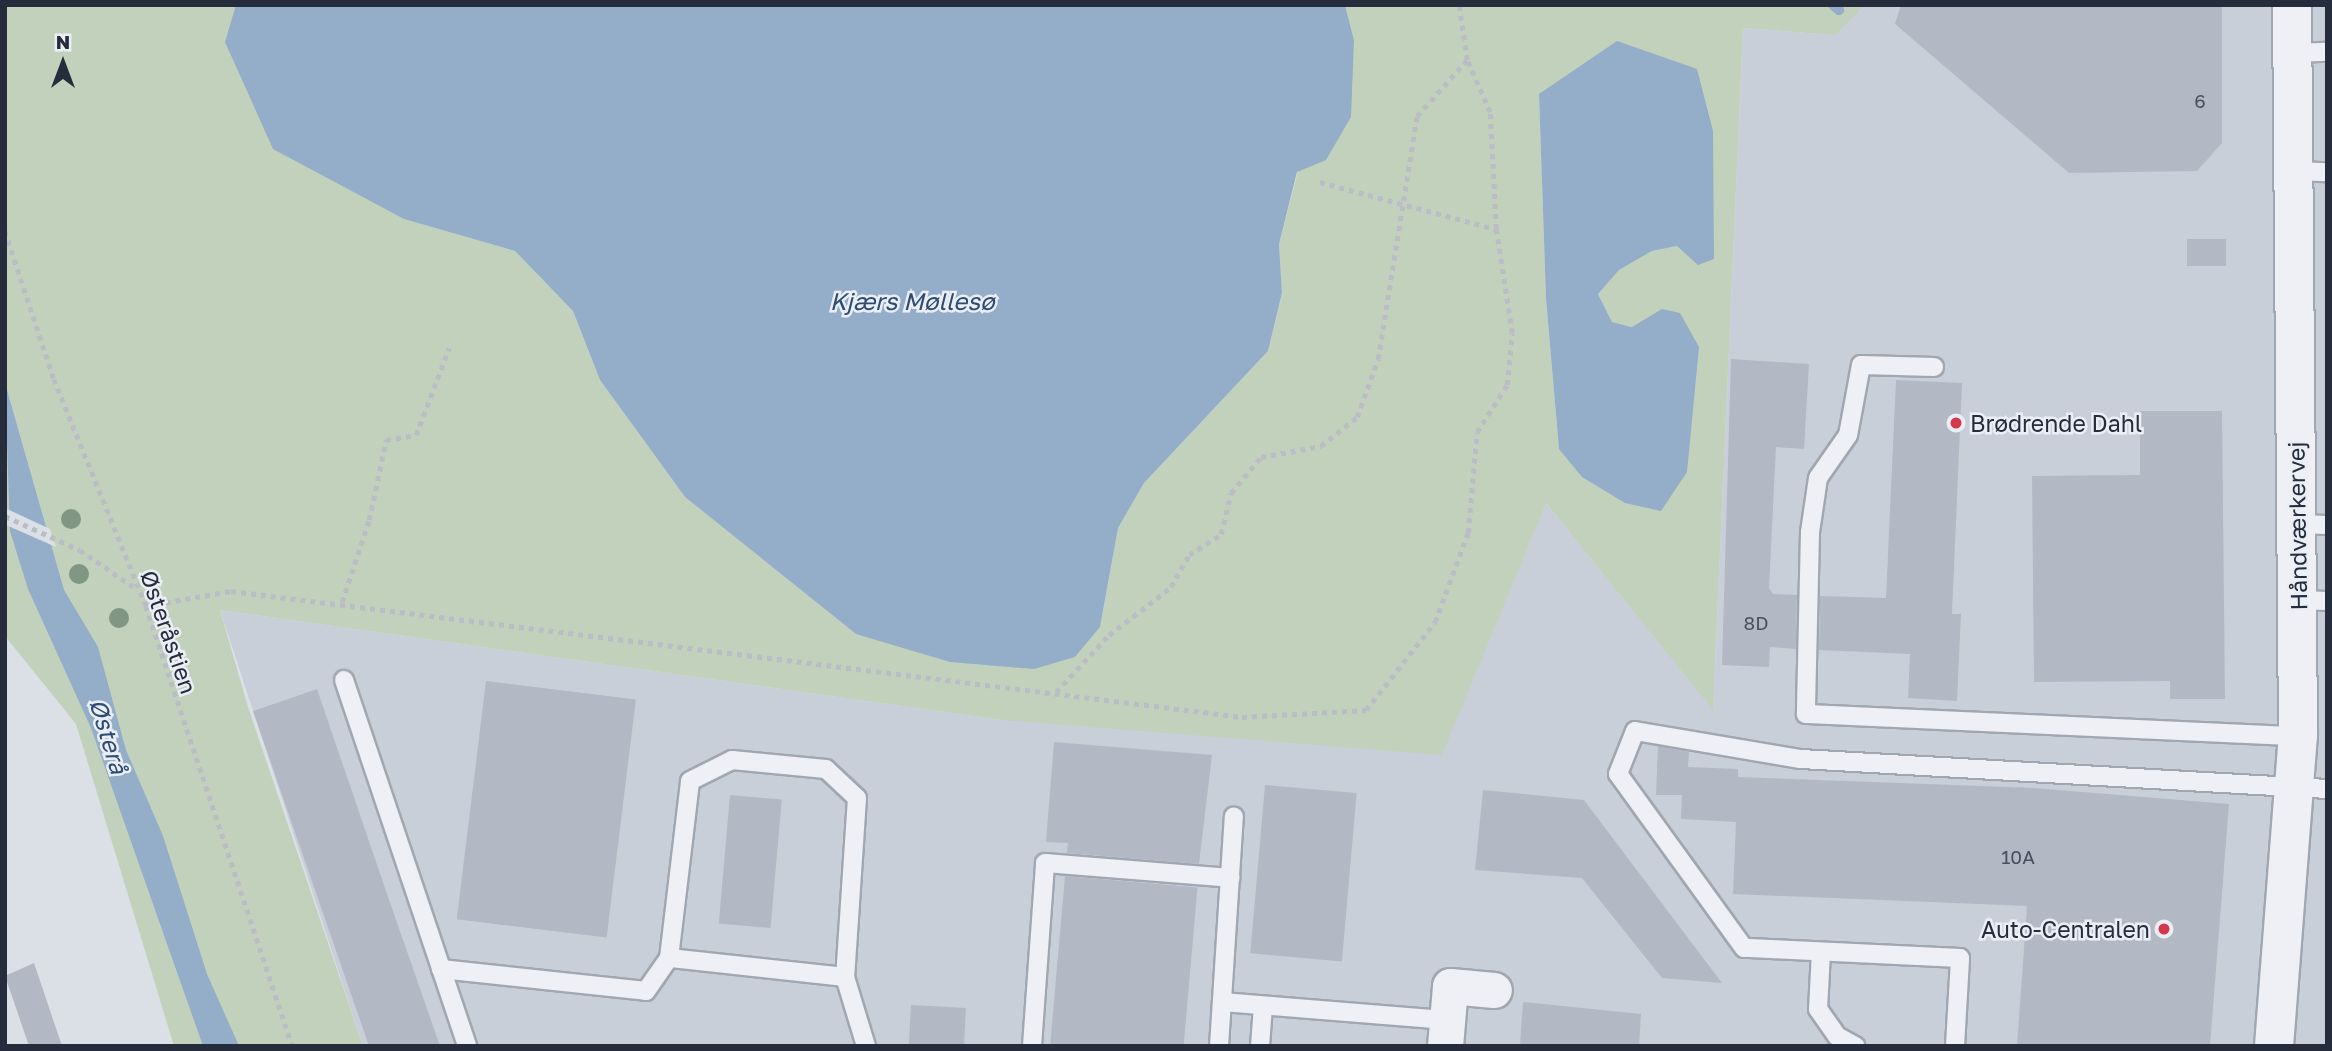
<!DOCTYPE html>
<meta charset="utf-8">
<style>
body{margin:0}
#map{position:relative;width:2332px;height:1051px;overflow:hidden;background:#dbe0e7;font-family:"Golos Text",sans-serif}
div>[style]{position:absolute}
.built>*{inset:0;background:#c9cfd9}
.green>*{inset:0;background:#c1d1bc}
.water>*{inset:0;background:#94adc9}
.pier>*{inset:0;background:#dbe0e7}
.stream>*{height:10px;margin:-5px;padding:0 5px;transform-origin:5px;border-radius:5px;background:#94adc9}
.building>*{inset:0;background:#b2b9c4;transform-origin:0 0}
.path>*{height:4.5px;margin-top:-2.25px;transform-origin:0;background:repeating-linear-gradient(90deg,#babdc5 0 5px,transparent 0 10px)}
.roads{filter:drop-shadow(2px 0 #a1a7b1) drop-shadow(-2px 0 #a1a7b1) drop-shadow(0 2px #a1a7b1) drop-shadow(0 -2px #a1a7b1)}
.service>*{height:18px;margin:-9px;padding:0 9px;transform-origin:9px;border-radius:9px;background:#eef0f5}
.minor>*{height:35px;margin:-17.5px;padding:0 17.5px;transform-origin:17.5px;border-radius:17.5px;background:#eef0f5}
.tertiary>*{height:38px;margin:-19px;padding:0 19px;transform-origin:19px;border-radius:19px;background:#eef0f5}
.trees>*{width:20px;height:20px;margin:-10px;border-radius:50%;background:#819683}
.dots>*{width:19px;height:19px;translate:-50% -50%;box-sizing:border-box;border:4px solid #ebeff5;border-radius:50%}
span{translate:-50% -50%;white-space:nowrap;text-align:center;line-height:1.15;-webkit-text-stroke:5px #ebeff5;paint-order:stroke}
.number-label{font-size:19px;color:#48505f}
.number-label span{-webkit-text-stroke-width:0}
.poi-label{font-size:23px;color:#252d3d}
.left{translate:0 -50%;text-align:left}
.right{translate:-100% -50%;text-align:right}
.street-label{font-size:23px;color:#252d3d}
.water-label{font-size:24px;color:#2d4b73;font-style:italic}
.frame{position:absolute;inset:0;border:7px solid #252d3d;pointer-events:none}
.north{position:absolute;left:28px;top:28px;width:70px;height:70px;-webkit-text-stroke:5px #ebeff5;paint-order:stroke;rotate:0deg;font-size:19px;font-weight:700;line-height:28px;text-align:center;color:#252d3d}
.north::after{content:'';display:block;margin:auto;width:24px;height:32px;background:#252d3d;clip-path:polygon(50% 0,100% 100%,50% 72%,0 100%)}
</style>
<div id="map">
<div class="built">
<div style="clip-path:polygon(1865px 5px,2327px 5px,2327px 1046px,363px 1046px,220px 610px,1002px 720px,1545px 502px,1713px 709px,1743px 28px,1834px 35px)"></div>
</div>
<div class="green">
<div style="clip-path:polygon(evenodd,5px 5px,236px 5px,404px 219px,515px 251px,573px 311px,600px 380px,685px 497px,856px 634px,1075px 657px,1100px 627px,1118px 528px,1144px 483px,1268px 351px,1282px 294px,1279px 244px,1298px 171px,1326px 159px,1354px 40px,1345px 5px,1865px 5px,1835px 35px,1743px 28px,1713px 710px,1546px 503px,1442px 755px,1002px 720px,220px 610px,248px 707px,363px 1046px,174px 1046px,76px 724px,5px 636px,5px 5px,1539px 95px,1677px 246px,1652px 251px,1619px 270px,1598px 294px,1612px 322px,1633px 327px,1662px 310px,1559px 449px,1546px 299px,1539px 95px)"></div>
</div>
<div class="water">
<div style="clip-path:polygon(236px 5px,1345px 5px,1354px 40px,1351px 117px,1326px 160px,1297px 172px,1279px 244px,1282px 293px,1268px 351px,1144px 483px,1118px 528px,1100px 627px,1075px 657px,1034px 669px,950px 662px,856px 634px,685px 497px,600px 380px,573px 311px,515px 251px,404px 219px,273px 149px,225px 42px)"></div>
<div style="clip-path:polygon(1617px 41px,1697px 69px,1713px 131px,1714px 259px,1698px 265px,1677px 246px,1652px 251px,1619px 270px,1598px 294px,1612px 322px,1632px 327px,1662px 309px,1680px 313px,1699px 347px,1687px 472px,1661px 511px,1625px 503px,1582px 477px,1559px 449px,1546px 299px,1539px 94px)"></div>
<div style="clip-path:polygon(5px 383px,64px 590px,98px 647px,126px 750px,163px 836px,207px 974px,239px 1046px,203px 1046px,91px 728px,28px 589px,10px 531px)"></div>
</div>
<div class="pier">
<div style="clip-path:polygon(7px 509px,50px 529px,56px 547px,6px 525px)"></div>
</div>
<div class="stream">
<div style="left:1833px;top:5px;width:8px;rotate:40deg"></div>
</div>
<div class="building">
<div style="clip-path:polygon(1901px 5px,2222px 5px,2222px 143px,2197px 171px,2069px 173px,1895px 24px)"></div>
<div style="left:2187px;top:239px;width:39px;height:27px"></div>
<div style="clip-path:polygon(1731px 359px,1809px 364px,1804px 449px,1776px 447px,1769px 588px,1773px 594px,1797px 595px,1796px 649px,1770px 647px,1769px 667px,1722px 665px)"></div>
<div style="clip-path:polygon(1896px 380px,1962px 383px,1952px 614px,1961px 614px,1957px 701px,1908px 698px,1910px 654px,1819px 650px,1820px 596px,1886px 598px)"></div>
<div style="clip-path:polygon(2140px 411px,2222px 411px,2225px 699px,2170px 699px,2170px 681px,2034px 682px,2032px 476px,2140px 475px)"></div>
<div style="left:486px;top:681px;width:151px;height:240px;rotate:7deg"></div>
<div style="clip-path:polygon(317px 689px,386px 891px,440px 1046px,369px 1046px,253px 711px)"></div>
<div style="clip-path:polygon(1054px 742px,1212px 755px,1199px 864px,1067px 853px,1068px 843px,1046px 842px)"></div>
<div style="clip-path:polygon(1658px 746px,1689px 752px,1688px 767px,1738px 769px,1738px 777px,2034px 788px,2229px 804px,2210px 1046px,2017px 1046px,2027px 906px,1733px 894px,1736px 822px,1681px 819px,1682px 795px,1656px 795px)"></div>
<div style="left:1265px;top:785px;width:92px;height:169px;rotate:5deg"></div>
<div style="clip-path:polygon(1483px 790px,1584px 800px,1722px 983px,1662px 978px,1582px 878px,1475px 870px)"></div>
<div style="left:730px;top:795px;width:52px;height:129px;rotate:5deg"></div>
<div style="left:1065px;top:876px;width:133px;height:170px;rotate:5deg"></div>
<div style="clip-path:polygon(34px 963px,62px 1046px,29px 1046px,5px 976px)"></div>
<div style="clip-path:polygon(1523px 1002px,1641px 1014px,1639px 1046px,1520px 1046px)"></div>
<div style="left:911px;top:1005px;width:55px;height:41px;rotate:3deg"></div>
</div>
<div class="path">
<div style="left:1320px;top:182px;width:182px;rotate:15deg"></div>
<div style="left:5px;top:231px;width:156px;rotate:71.7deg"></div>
<div style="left:54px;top:379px;width:245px;rotate:67.9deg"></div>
<div style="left:146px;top:606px;width:464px;rotate:71.6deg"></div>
<div style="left:5px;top:516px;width:82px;rotate:24.4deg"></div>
<div style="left:80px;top:550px;width:67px;rotate:34.6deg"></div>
<div style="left:342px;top:602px;width:86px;rotate:-71.8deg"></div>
<div style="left:369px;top:520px;width:82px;rotate:-78deg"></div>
<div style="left:386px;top:440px;width:30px;rotate:-9deg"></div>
<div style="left:416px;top:435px;width:93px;rotate:-69.2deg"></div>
<div style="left:146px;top:606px;width:86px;rotate:-10deg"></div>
<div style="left:231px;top:591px;width:1019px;rotate:7.1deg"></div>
<div style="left:1242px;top:717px;width:124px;rotate:-3.2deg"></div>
<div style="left:1366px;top:710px;width:112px;rotate:-51.9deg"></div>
<div style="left:1435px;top:622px;width:95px;rotate:-69.7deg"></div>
<div style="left:1468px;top:533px;width:101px;rotate:-84.9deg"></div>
<div style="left:1477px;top:432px;width:56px;rotate:-57.4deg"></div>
<div style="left:1507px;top:385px;width:52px;rotate:-84.5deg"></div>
<div style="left:1512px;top:333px;width:105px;rotate:-98.7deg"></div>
<div style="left:1496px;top:229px;width:117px;rotate:-92.9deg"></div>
<div style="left:1490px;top:112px;width:57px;rotate:-113.9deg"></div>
<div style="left:1467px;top:60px;width:56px;rotate:-98.3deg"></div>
<div style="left:1056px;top:692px;width:78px;rotate:-47.1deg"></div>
<div style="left:1109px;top:635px;width:78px;rotate:-37.7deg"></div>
<div style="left:1171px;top:587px;width:37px;rotate:-61deg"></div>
<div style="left:1189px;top:555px;width:38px;rotate:-33deg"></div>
<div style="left:1221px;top:534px;width:42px;rotate:-76.3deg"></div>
<div style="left:1231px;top:493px;width:47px;rotate:-50.2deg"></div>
<div style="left:1261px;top:457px;width:61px;rotate:-10.4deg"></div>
<div style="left:1321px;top:446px;width:46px;rotate:-38.9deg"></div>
<div style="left:1357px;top:417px;width:62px;rotate:-70.1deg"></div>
<div style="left:1378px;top:359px;width:246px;rotate:-80.9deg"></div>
<div style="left:1417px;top:116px;width:75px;rotate:-48.2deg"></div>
</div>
<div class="roads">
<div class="service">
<div style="left:2293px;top:53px;width:34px;rotate:-2deg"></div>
<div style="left:2294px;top:171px;width:33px;rotate:2deg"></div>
<div style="left:1934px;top:367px;width:73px;rotate:-178.4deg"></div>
<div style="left:1861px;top:365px;width:71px;rotate:100.5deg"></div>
<div style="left:1848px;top:435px;width:52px;rotate:124.9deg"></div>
<div style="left:1818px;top:478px;width:55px;rotate:98.4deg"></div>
<div style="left:1810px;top:532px;width:182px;rotate:91.3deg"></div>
<div style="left:1806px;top:714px;width:492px;rotate:2.6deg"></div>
<div style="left:2297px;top:524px;width:30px;rotate:2deg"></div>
<div style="left:2298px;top:600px;width:29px;rotate:2deg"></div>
<div style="left:344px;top:680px;width:386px;rotate:71.4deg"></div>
<div style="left:1821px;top:952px;width:57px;rotate:93deg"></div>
<div style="left:1818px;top:1009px;width:33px;rotate:55deg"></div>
<div style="left:1837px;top:1036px;width:21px;rotate:29deg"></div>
<div style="left:441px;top:969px;width:206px;rotate:6.1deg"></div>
<div style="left:646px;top:991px;width:40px;rotate:-55.1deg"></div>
<div style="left:845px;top:977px;width:177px;rotate:-173.8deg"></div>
<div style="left:669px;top:958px;width:178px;rotate:-83.2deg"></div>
<div style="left:690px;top:781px;width:47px;rotate:-26.6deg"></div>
<div style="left:732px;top:760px;width:94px;rotate:5.5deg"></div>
<div style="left:826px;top:769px;width:42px;rotate:43.1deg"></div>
<div style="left:857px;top:798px;width:179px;rotate:93.8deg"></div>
<div style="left:845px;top:977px;width:72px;rotate:73.1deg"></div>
<div style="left:1222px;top:1002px;width:226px;rotate:4.6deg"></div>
<div style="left:1032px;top:1046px;width:183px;rotate:-85.9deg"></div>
<div style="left:1045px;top:863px;width:186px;rotate:4.6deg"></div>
<div style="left:1219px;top:1046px;width:230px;rotate:-86.3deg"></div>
<div style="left:1260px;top:1046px;width:40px;rotate:-85.7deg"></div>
<div style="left:1955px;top:1046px;width:88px;rotate:-86.7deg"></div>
<div style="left:1960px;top:958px;width:216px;rotate:-177.3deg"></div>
<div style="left:1744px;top:948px;width:215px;rotate:-125.9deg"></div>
<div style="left:1618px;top:774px;width:46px;rotate:-68.4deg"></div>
<div style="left:1635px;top:731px;width:168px;rotate:9.6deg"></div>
<div style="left:1801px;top:759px;width:527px;rotate:3.26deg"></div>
</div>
<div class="minor">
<div style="left:1445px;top:1046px;width:60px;rotate:-85.2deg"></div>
<div style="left:1450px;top:986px;width:44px;rotate:5.2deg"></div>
</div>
<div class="tertiary">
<div style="left:2274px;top:1046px;width:311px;rotate:-85.6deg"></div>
<div style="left:2298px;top:736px;width:731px;rotate:-90.47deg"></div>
</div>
</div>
<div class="trees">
<div style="left:71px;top:519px"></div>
<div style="left:79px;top:574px"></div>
<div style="left:119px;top:618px"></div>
</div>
<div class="dots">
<div style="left:1956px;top:423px;background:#d5374d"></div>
<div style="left:2164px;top:929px;background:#d5374d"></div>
</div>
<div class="number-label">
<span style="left:2200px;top:101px">6</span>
<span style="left:1756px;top:623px">8D</span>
<span style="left:2018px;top:857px">10A</span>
</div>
<div class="poi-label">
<span class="left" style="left:1970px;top:423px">Brødrende Dahl</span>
<span class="right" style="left:2150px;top:929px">Auto-Centralen</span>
</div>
<div class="street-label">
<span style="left:2297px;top:526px;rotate:-91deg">Håndværkervej</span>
<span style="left:169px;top:632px;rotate:71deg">Østeråstien</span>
</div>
<div class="water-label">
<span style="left:912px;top:301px">Kjærs Møllesø</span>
<span style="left:109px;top:736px;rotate:73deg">Østerå</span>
</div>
<div class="frame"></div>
<div class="north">N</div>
</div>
